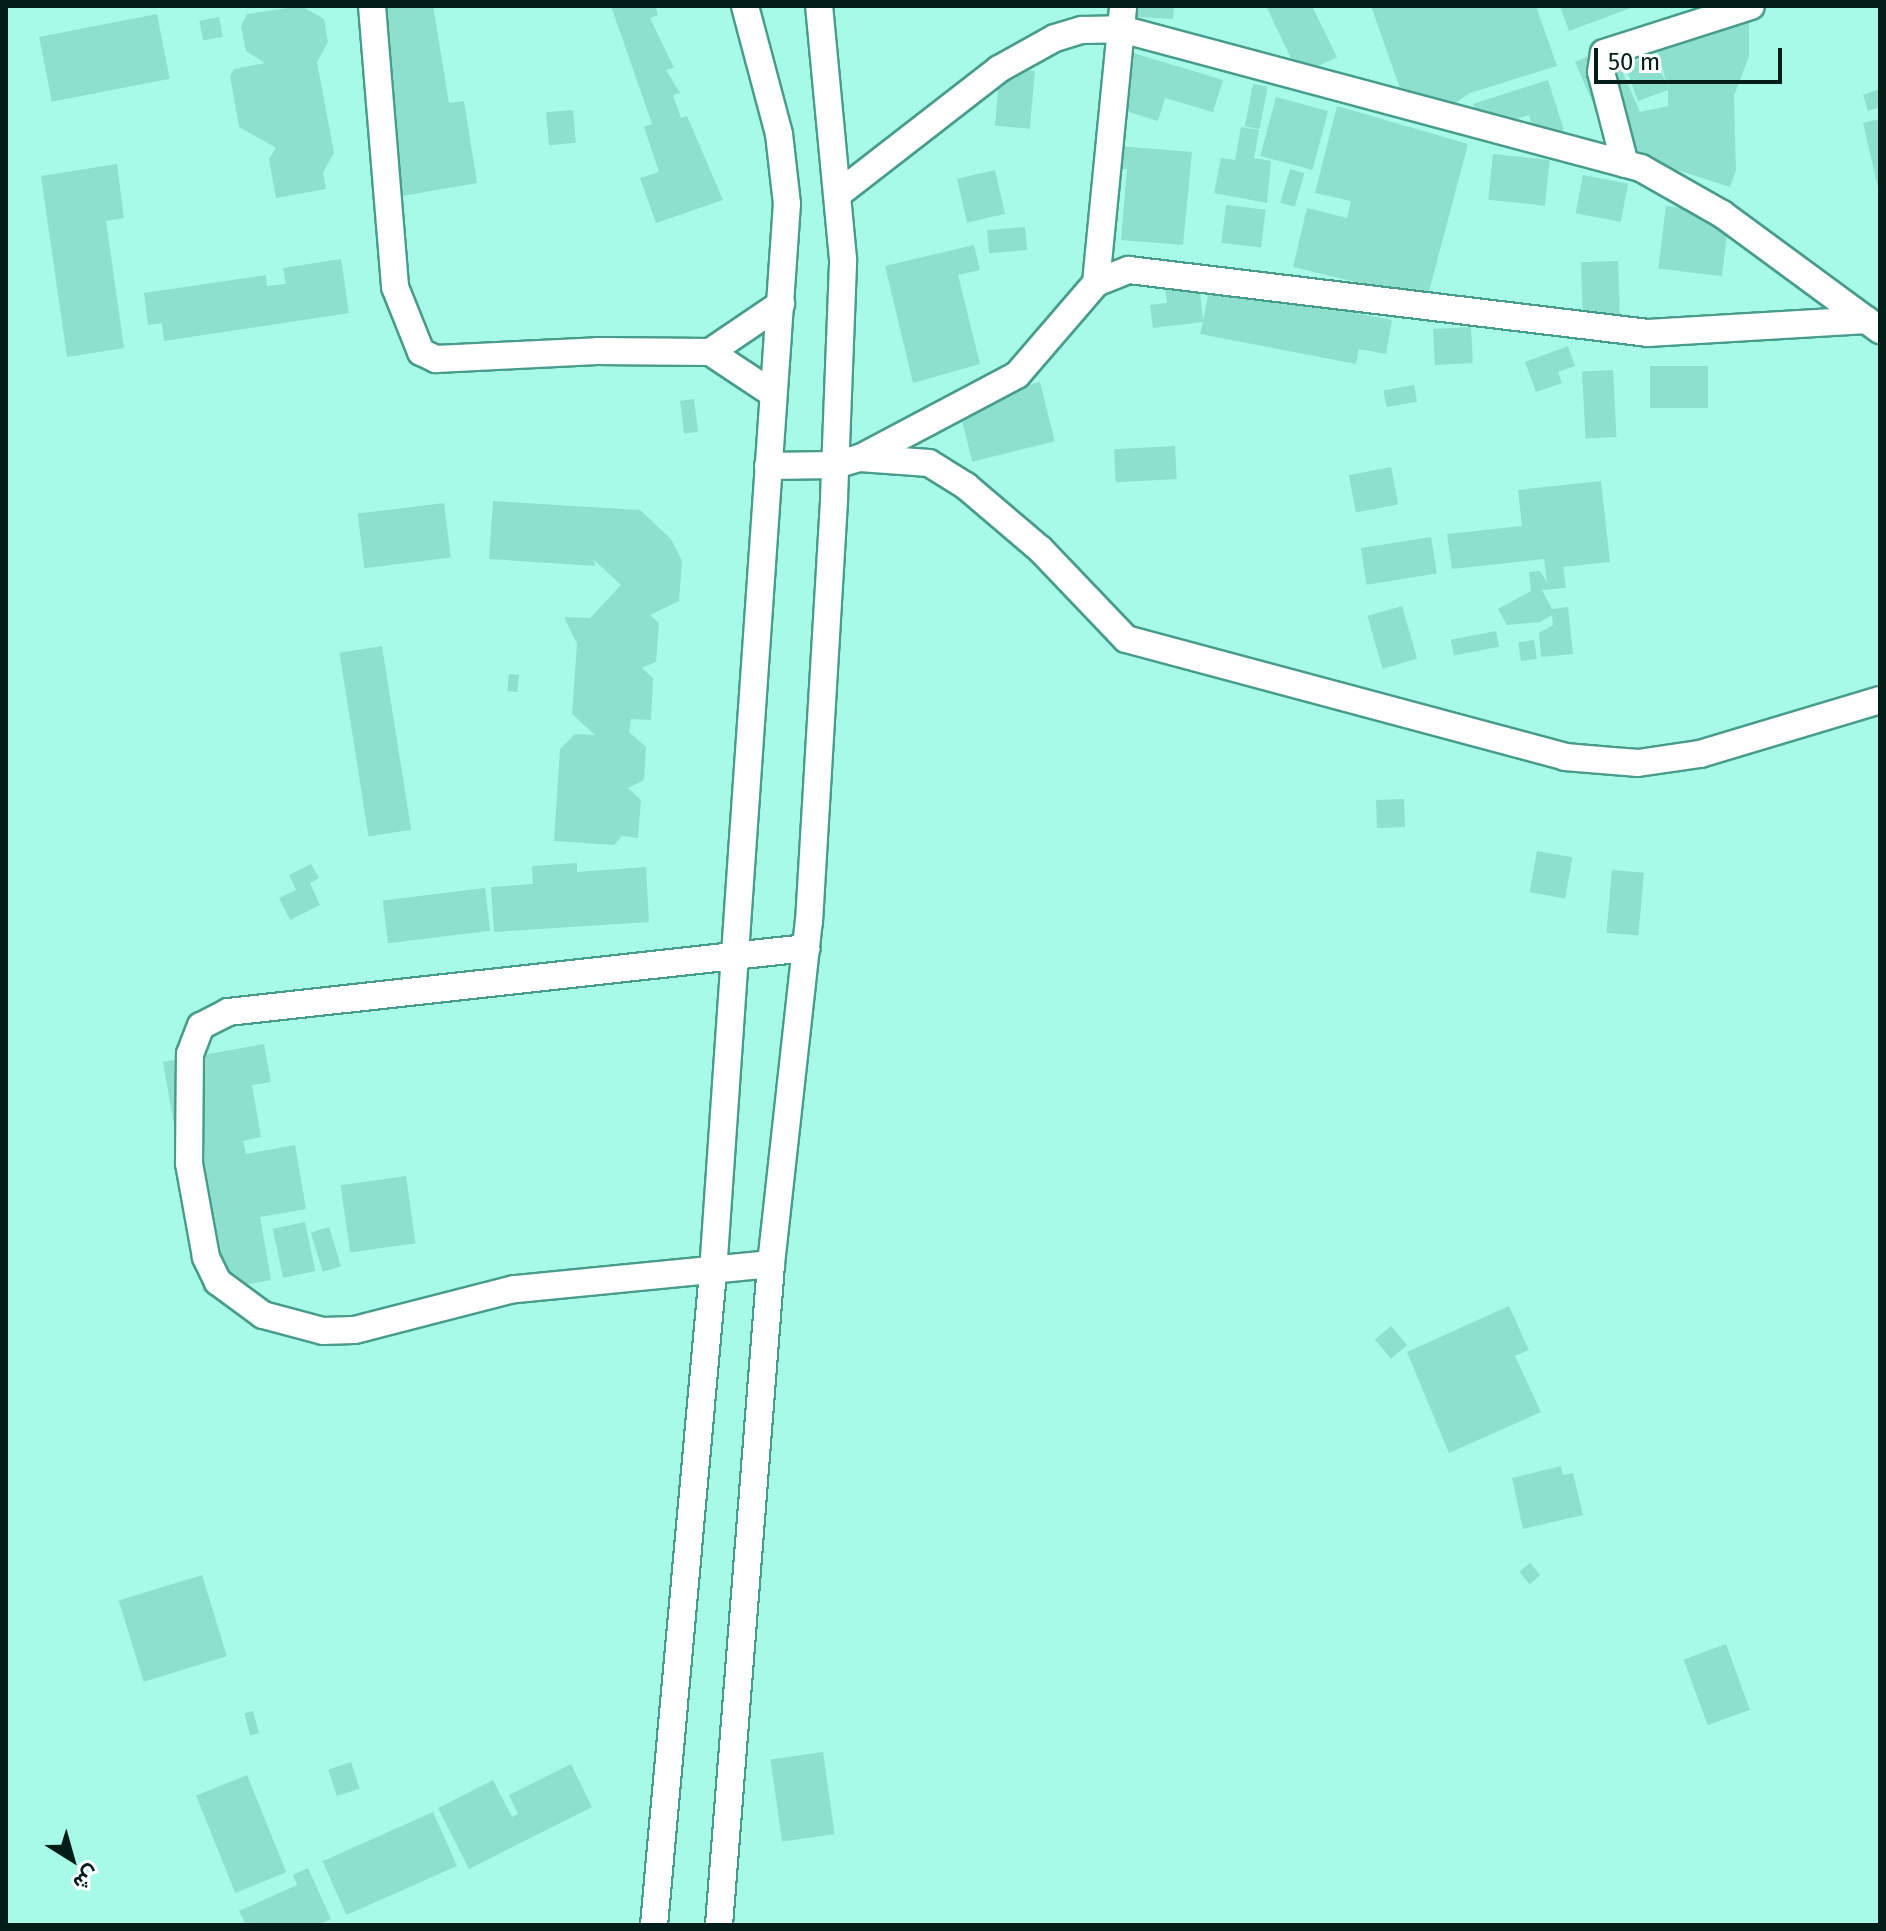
<!DOCTYPE html>
<meta charset="utf-8">
<style>
body{margin:0}
#map{position:relative;width:1886px;height:1931px;overflow:hidden;background:#a6fae7;font-family:"Fira Sans",Vazirmatn,sans-serif}
div>[style]{position:absolute}
.building>*{inset:0;background:#8de0cd;transform-origin:0 0}
.roads{filter:drop-shadow(2px 0 #489c8b) drop-shadow(-2px 0 #489c8b) drop-shadow(0 2px #489c8b) drop-shadow(0 -2px #489c8b)}
.street>*{height:26px;margin:-13px;padding:0 13px;transform-origin:13px;border-radius:13px;background:#fff}
span{translate:-50% -50%;white-space:nowrap;text-align:center;line-height:1.15;-webkit-text-stroke:8px #fff;paint-order:stroke}
.frame{position:absolute;inset:0;border:8px solid #031d18;pointer-events:none}
.north{position:absolute;left:32px;top:1819px;width:80px;height:80px;-webkit-text-stroke:6px #fff;paint-order:stroke;rotate:143deg;font-size:22px;font-weight:700;line-height:32px;text-align:center;color:#031d18}
.north::after{content:'';display:block;margin:auto;width:28px;height:36px;background:#031d18;clip-path:polygon(50% 0,100% 100%,50% 72%,0 100%)}
.scale{position:absolute;left:1594px;top:48px;width:188px;height:36px;box-sizing:border-box;border:4px solid #031d18;border-top:0;padding-left:10px;font-size:24px;line-height:28px;white-space:nowrap;color:#031d18;-webkit-text-stroke:6px #fff;paint-order:stroke}
</style>
<div id="map">
<div class="building">
<div style="clip-path:polygon(301px 6px,324px 19px,328px 42px,317px 62px,334px 153px,323px 172px,326px 189px,276px 198px,269px 159px,276px 148px,239px 127px,230px 76px,234px 69px,265px 63px,246px 51px,241px 26px,247px 14px)"></div>
<div style="clip-path:polygon(367px 6px,433px 6px,449px 103px,464px 101px,477px 183px,379px 200px)"></div>
<div style="clip-path:polygon(611px 6px,655px 6px,658px 15px,650px 18px,674px 68px,666px 70px,680px 93px,673px 95px,681px 118px,687px 116px,723px 200px,656px 223px,640px 178px,659px 172px,644px 127px,652px 124px)"></div>
<div style="clip-path:polygon(1122px 6px,1174px 6px,1173px 19px,1121px 16px)"></div>
<div style="clip-path:polygon(1266px 6px,1312px 6px,1337px 57px,1299px 75px)"></div>
<div style="clip-path:polygon(1371px 6px,1536px 6px,1557px 66px,1470px 93px,1454px 104px,1458px 114px,1403px 97px)"></div>
<div style="clip-path:polygon(1560px 6px,1636px 6px,1569px 31px)"></div>
<div style="clip-path:polygon(evenodd,1749px 10px,1749px 56px,1734px 96px,1736px 170px,1730px 187px,1624px 153px,1599px 105px,1597px 112px,1575px 62px,1616px 43px,1632px 46px,1637px 61px,1655px 55px,1668px 89px,1654px 38px,1749px 10px,1623px 60px,1638px 101px,1668px 90px,1668px 106px,1640px 112px,1623px 73px,1623px 60px)"></div>
<div style="left:157px;top:14px;width:66px;height:120px;rotate:79deg"></div>
<div style="left:219px;top:17px;width:20px;height:20px;rotate:79deg"></div>
<div style="clip-path:polygon(1127px 51px,1223px 80px,1213px 112px,1165px 98px,1158px 121px,1110px 106px)"></div>
<div style="left:1000px;top:68px;width:35px;height:58px;rotate:5deg"></div>
<div style="clip-path:polygon(1548px 80px,1564px 130px,1536px 138px,1529px 115px,1481px 130px,1473px 104px)"></div>
<div style="left:1253px;top:84px;width:15px;height:43px;rotate:11deg"></div>
<div style="clip-path:polygon(1880px 89px,1880px 107px,1868px 111px,1863px 95px)"></div>
<div style="left:1276px;top:97px;width:54px;height:61px;rotate:15deg"></div>
<div style="clip-path:polygon(1337px 106px,1468px 144px,1427px 299px,1293px 267px,1307px 208px,1347px 218px,1351px 201px,1315px 193px)"></div>
<div style="left:573px;top:110px;width:33px;height:27px;rotate:85deg"></div>
<div style="clip-path:polygon(1880px 119px,1880px 192px,1879px 192px,1863px 123px)"></div>
<div style="clip-path:polygon(1241px 127px,1259px 130px,1254px 158px,1271px 161px,1267px 203px,1214px 193px,1221px 158px,1235px 160px)"></div>
<div style="clip-path:polygon(1118px 146px,1192px 152px,1183px 245px,1121px 240px,1127px 169px,1116px 168px)"></div>
<div style="left:1493px;top:154px;width:57px;height:46px;rotate:6deg"></div>
<div style="clip-path:polygon(117px 164px,124px 218px,106px 221px,124px 348px,67px 357px,41px 176px)"></div>
<div style="left:1290px;top:169px;width:15px;height:35px;rotate:16deg"></div>
<div style="left:995px;top:170px;width:45px;height:39px;rotate:77deg"></div>
<div style="left:1583px;top:175px;width:46px;height:39px;rotate:11deg"></div>
<div style="left:1226px;top:205px;width:40px;height:38px;rotate:7deg"></div>
<div style="left:1666px;top:206px;width:64px;height:63px;rotate:7deg"></div>
<div style="left:1025px;top:227px;width:23px;height:38px;rotate:85deg"></div>
<div style="clip-path:polygon(974px 245px,980px 270px,958px 275px,980px 364px,913px 383px,885px 266px)"></div>
<div style="clip-path:polygon(341px 259px,349px 313px,164px 341px,162px 323px,148px 325px,144px 293px,266px 275px,267px 286px,286px 284px,283px 268px)"></div>
<div style="left:1618px;top:261px;width:61px;height:37px;rotate:88deg"></div>
<div style="clip-path:polygon(1199px 282px,1203px 320px,1210px 285px,1392px 320px,1386px 354px,1359px 349px,1356px 364px,1200px 334px,1203px 322px,1153px 328px,1150px 305px,1167px 303px,1165px 286px)"></div>
<div style="left:1471px;top:327px;width:36px;height:38px;rotate:87deg"></div>
<div style="clip-path:polygon(1568px 346px,1575px 366px,1558px 372px,1562px 383px,1536px 392px,1525px 362px)"></div>
<div style="left:1708px;top:366px;width:42px;height:58px;rotate:90deg"></div>
<div style="left:1613px;top:370px;width:67px;height:31px;rotate:87deg"></div>
<div style="left:1040px;top:382px;width:61px;height:85px;rotate:76deg"></div>
<div style="left:1414px;top:385px;width:17px;height:31px;rotate:80deg"></div>
<div style="left:694px;top:399px;width:33px;height:14px;rotate:83deg"></div>
<div style="left:1175px;top:446px;width:33px;height:61px;rotate:87deg"></div>
<div style="left:1391px;top:467px;width:38px;height:43px;rotate:79deg"></div>
<div style="clip-path:polygon(1601px 481px,1610px 562px,1563px 567px,1566px 588px,1542px 590px,1552px 609px,1568px 607px,1573px 654px,1541px 657px,1539px 633px,1553px 625px,1552px 615px,1540px 622px,1507px 625px,1498px 609px,1531px 591px,1529px 572px,1540px 571px,1547px 582px,1544px 559px,1452px 569px,1447px 534px,1522px 526px,1518px 490px)"></div>
<div style="clip-path:polygon(493px 501px,640px 510px,671px 539px,682px 561px,679px 601px,650px 615px,659px 623px,656px 662px,642px 668px,653px 678px,651px 720px,631px 719px,629px 732px,646px 747px,644px 780px,628px 788px,641px 800px,638px 838px,622px 836px,614px 845px,554px 841px,560px 749px,575px 734px,595px 735px,572px 714px,577px 644px,564px 617px,590px 618px,621px 585px,593px 559px,596px 566px,489px 559px)"></div>
<div style="left:444px;top:503px;width:55px;height:87px;rotate:83deg"></div>
<div style="left:1431px;top:537px;width:37px;height:71px;rotate:81deg"></div>
<div style="left:1402px;top:606px;width:55px;height:36px;rotate:74deg"></div>
<div style="left:1496px;top:631px;width:16px;height:46px;rotate:79deg"></div>
<div style="left:1534px;top:640px;width:19px;height:16px;rotate:81deg"></div>
<div style="left:382px;top:646px;width:186px;height:43px;rotate:81deg"></div>
<div style="left:509px;top:674px;width:10px;height:17px;rotate:6deg"></div>
<div style="left:1404px;top:799px;width:28px;height:28px;rotate:88deg"></div>
<div style="left:1537px;top:851px;width:36px;height:42px;rotate:10deg"></div>
<div style="clip-path:polygon(577px 863px,577px 872px,646px 867px,649px 922px,494px 932px,491px 887px,533px 884px,532px 866px)"></div>
<div style="clip-path:polygon(311px 864px,319px 878px,310px 883px,320px 905px,290px 920px,279px 898px,296px 890px,289px 875px)"></div>
<div style="left:1612px;top:870px;width:32px;height:63px;rotate:5deg"></div>
<div style="left:485px;top:888px;width:43px;height:103px;rotate:83deg"></div>
<div style="clip-path:polygon(264px 1044px,271px 1082px,252px 1085px,261px 1137px,243px 1141px,246px 1154px,295px 1145px,306px 1209px,260px 1217px,271px 1280px,203px 1292px,163px 1062px)"></div>
<div style="left:406px;top:1176px;width:68px;height:66px;rotate:82deg"></div>
<div style="left:305px;top:1222px;width:50px;height:33px;rotate:78deg"></div>
<div style="left:329px;top:1227px;width:41px;height:19px;rotate:73deg"></div>
<div style="clip-path:polygon(1509px 1306px,1529px 1350px,1515px 1356px,1541px 1412px,1449px 1453px,1407px 1352px)"></div>
<div style="left:1391px;top:1326px;width:25px;height:21px;rotate:50deg"></div>
<div style="clip-path:polygon(1561px 1466px,1563px 1475px,1573px 1473px,1583px 1515px,1523px 1529px,1512px 1478px)"></div>
<div style="left:1530px;top:1563px;width:16px;height:14px;rotate:50deg"></div>
<div style="left:202px;top:1575px;width:85px;height:87px;rotate:73deg"></div>
<div style="left:1726px;top:1644px;width:70px;height:45px;rotate:70deg"></div>
<div style="left:253px;top:1711px;width:23px;height:9px;rotate:75deg"></div>
<div style="left:823px;top:1752px;width:83px;height:53px;rotate:82deg"></div>
<div style="left:351px;top:1762px;width:28px;height:24px;rotate:72deg"></div>
<div style="clip-path:polygon(571px 1764px,592px 1807px,469px 1869px,438px 1808px,493px 1780px,512px 1817px,518px 1814px,509px 1795px)"></div>
<div style="left:247px;top:1775px;width:105px;height:55px;rotate:68deg"></div>
<div style="left:433px;top:1812px;width:59px;height:121px;rotate:66deg"></div>
<div style="clip-path:polygon(308px 1868px,331px 1919px,317px 1925px,246px 1925px,239px 1911px,297px 1885px,293px 1875px)"></div>
</div>
<div class="roads">
<div class="street">
<div style="left:372px;top:6px;width:282px;rotate:85.3deg"></div>
<div style="left:395px;top:287px;width:70px;rotate:68.2deg"></div>
<div style="left:421px;top:352px;width:17px;rotate:25deg"></div>
<div style="left:436px;top:359px;width:161px;rotate:-2.8deg"></div>
<div style="left:597px;top:351px;width:113px;rotate:0.5deg"></div>
<div style="left:710px;top:352px;width:74px;rotate:33.5deg"></div>
<div style="left:1625px;top:164px;width:95px;rotate:-104.6deg"></div>
<div style="left:1601px;top:72px;width:19px;rotate:-81deg"></div>
<div style="left:1604px;top:53px;width:154px;rotate:-17.7deg"></div>
<div style="left:838px;top:194px;width:204px;rotate:-37.8deg"></div>
<div style="left:999px;top:69px;width:64px;rotate:-29deg"></div>
<div style="left:1055px;top:38px;width:28px;rotate:-17deg"></div>
<div style="left:1082px;top:30px;width:39px;rotate:-1deg"></div>
<div style="left:1121px;top:29px;width:538px;rotate:14.97deg"></div>
<div style="left:1641px;top:168px;width:93px;rotate:29.6deg"></div>
<div style="left:1722px;top:214px;width:196px;rotate:36.3deg"></div>
<div style="left:1096px;top:283px;width:278px;rotate:-84.4deg"></div>
<div style="left:710px;top:352px;width:86px;rotate:-34.1deg"></div>
<div style="left:864px;top:456px;width:173px;rotate:-27.9deg"></div>
<div style="left:1017px;top:375px;width:121px;rotate:-49.3deg"></div>
<div style="left:1096px;top:283px;width:35px;rotate:-22deg"></div>
<div style="left:1129px;top:270px;width:523px;rotate:6.92deg"></div>
<div style="left:1648px;top:333px;width:219px;rotate:-3.4deg"></div>
<div style="left:768px;top:466px;width:67px;rotate:-0.9deg"></div>
<div style="left:835px;top:465px;width:26px;rotate:-16deg"></div>
<div style="left:860px;top:458px;width:69px;rotate:4.1deg"></div>
<div style="left:929px;top:463px;width:44px;rotate:31.9deg"></div>
<div style="left:966px;top:486px;width:97px;rotate:40.4deg"></div>
<div style="left:1040px;top:549px;width:124px;rotate:46.3deg"></div>
<div style="left:1126px;top:639px;width:455px;rotate:15deg"></div>
<div style="left:1565px;top:757px;width:73px;rotate:4.7deg"></div>
<div style="left:1638px;top:763px;width:63px;rotate:-8.3deg"></div>
<div style="left:1700px;top:754px;width:188px;rotate:-16.7deg"></div>
<div style="left:771px;top:1264px;width:258px;rotate:174.4deg"></div>
<div style="left:514px;top:1289px;width:165px;rotate:165.6deg"></div>
<div style="left:354px;top:1330px;width:31px;rotate:178deg"></div>
<div style="left:323px;top:1331px;width:62px;rotate:-165.1deg"></div>
<div style="left:263px;top:1315px;width:56px;rotate:-143.7deg"></div>
<div style="left:218px;top:1282px;width:28px;rotate:-116deg"></div>
<div style="left:206px;top:1257px;width:96px;rotate:-100.3deg"></div>
<div style="left:189px;top:1163px;width:109px;rotate:-89.5deg"></div>
<div style="left:190px;top:1054px;width:30px;rotate:-69deg"></div>
<div style="left:201px;top:1026px;width:30px;rotate:-27deg"></div>
<div style="left:228px;top:1012px;width:582px;rotate:-6.32deg"></div>
<div style="left:654px;top:1925px;width:656px;rotate:-84.84deg"></div>
<div style="left:713px;top:1272px;width:1071px;rotate:-86.04deg"></div>
<div style="left:787px;top:204px;width:70px;rotate:-96.5deg"></div>
<div style="left:779px;top:134px;width:132px;rotate:-104.9deg"></div>
<div style="left:719px;top:1925px;width:663px;rotate:-85.5deg"></div>
<div style="left:771px;top:1264px;width:344px;rotate:-83.7deg"></div>
<div style="left:809px;top:922px;width:425px;rotate:-86.6deg"></div>
<div style="left:834px;top:498px;width:239px;rotate:-87.8deg"></div>
<div style="left:843px;top:259px;width:254px;rotate:-95.4deg"></div>
</div>
</div>
<div class="frame"></div>
<div class="north">ش</div>
<div class="scale">50 m</div>
</div>
